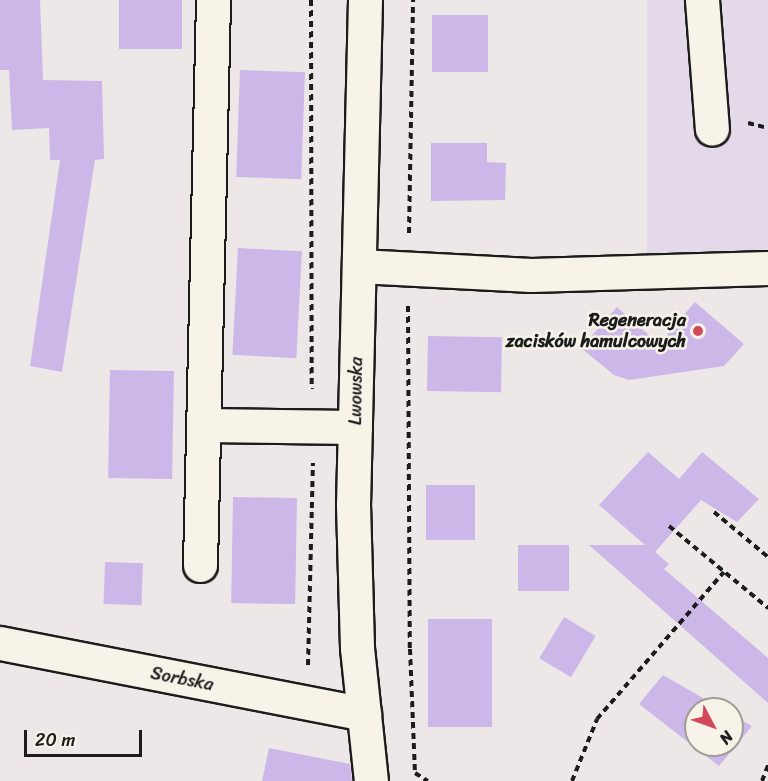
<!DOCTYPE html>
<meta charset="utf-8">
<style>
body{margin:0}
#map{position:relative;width:768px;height:781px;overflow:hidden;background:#eee7e8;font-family:Sriracha,sans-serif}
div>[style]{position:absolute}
.built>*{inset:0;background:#e4d9e8;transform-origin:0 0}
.building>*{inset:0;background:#cbb8e9;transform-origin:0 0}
.path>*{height:4px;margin-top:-2px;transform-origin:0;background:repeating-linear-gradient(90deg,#1c1c1c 0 6px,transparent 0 10.5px)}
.roads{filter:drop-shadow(2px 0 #1c1c1c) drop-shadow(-2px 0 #1c1c1c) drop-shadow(0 2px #1c1c1c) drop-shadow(0 -2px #1c1c1c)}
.minor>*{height:33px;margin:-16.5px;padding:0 16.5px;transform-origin:16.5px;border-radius:16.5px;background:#f7f3e8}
.dots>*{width:16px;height:16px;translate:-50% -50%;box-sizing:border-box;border:3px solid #f7f3e8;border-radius:50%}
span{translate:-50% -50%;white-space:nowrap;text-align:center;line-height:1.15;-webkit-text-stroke:5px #f7f3e8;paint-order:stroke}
.poi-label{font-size:18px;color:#1c1c1c;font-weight:700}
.right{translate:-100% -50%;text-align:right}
.street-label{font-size:18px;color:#1c1c1c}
.north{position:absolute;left:684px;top:697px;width:60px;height:60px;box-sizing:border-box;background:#f7f3e8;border:2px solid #9f9d96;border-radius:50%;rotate:131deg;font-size:16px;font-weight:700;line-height:24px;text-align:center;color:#1c1c1c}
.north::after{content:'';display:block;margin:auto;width:21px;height:27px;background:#d1495b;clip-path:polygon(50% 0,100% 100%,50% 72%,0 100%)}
.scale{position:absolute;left:24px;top:730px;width:118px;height:27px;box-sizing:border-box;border:3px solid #1c1c1c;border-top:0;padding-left:8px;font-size:18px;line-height:21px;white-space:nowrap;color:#1c1c1c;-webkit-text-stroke:4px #f7f3e8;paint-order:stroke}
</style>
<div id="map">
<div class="built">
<div style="left:647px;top:0;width:121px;height:257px"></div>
</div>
<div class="building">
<div style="clip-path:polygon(0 0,40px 0,43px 80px,102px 81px,104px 159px,95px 160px,62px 372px,30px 366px,60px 160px,50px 160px,49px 128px,12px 130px,9px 70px,0 70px)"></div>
<div style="left:119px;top:0;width:63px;height:49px"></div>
<div style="left:432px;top:15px;width:56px;height:57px"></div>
<div style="left:240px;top:70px;width:65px;height:107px;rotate:2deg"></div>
<div style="clip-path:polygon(431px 143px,487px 143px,487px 162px,506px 163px,505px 200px,431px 201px)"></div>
<div style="left:238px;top:248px;width:64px;height:107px;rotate:3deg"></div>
<div style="clip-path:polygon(695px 302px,744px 344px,724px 366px,629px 380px,614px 375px,581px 348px,617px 307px,659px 344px)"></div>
<div style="left:428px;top:336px;width:74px;height:55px;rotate:1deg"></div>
<div style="left:110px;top:370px;width:64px;height:108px;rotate:1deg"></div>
<div style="clip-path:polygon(648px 452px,679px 479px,702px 452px,759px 499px,737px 522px,701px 500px,655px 552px,669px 564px,664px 569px,768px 658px,768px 703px,589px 545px,645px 545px,599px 505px)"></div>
<div style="left:426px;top:485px;width:49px;height:55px"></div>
<div style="left:233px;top:497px;width:64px;height:106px;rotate:1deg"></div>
<div style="left:518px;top:545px;width:51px;height:46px"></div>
<div style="left:105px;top:562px;width:38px;height:42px;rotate:2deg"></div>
<div style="left:564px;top:617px;width:37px;height:48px;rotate:31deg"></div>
<div style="left:428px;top:619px;width:64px;height:108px"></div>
<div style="clip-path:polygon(663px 675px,722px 709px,696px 709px,696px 745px,732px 745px,732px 715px,752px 726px,719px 766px,639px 704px)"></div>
<div style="clip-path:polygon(269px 748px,350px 764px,352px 781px,262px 781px)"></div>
</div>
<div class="path">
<div style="left:311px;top:0;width:389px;rotate:89.9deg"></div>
<div style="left:748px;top:123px;width:21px;rotate:14deg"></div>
<div style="left:409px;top:233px;width:233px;rotate:-89deg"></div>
<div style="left:408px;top:306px;width:343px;rotate:89.7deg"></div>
<div style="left:410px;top:649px;width:124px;rotate:87.7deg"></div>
<div style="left:415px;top:773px;width:15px;rotate:32deg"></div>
<div style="left:714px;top:512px;width:70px;rotate:39.8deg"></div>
<div style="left:669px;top:526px;width:129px;rotate:39.6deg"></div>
<div style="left:308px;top:665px;width:202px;rotate:-88.6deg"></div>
<div style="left:572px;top:781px;width:67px;rotate:-68deg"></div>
<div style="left:597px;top:719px;width:194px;rotate:-49.2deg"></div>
<div style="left:762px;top:781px;width:17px;rotate:-69deg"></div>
</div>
<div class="roads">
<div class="minor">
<div style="left:365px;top:0;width:504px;rotate:91.36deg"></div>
<div style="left:353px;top:504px;width:144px;rotate:88.4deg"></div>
<div style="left:357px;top:648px;width:134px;rotate:84deg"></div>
<div style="left:702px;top:0;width:129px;rotate:85.6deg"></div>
<div style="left:359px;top:266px;width:172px;rotate:3deg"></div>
<div style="left:531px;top:275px;width:237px;rotate:-1.7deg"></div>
<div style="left:204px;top:425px;width:151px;rotate:0.8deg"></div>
<div style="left:200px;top:565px;width:565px;rotate:-88.68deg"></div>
<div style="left:0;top:643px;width:371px;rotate:11deg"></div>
</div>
</div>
<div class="dots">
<div style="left:698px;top:331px;background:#d1495b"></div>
</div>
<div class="poi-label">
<span class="right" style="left:686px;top:331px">Regeneracja<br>zacisków hamulcowych</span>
</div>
<div class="street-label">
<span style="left:356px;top:391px;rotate:-89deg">Lwowska</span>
<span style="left:182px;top:679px;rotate:11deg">Sorbska</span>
</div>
<div class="north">N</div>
<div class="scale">20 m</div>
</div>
